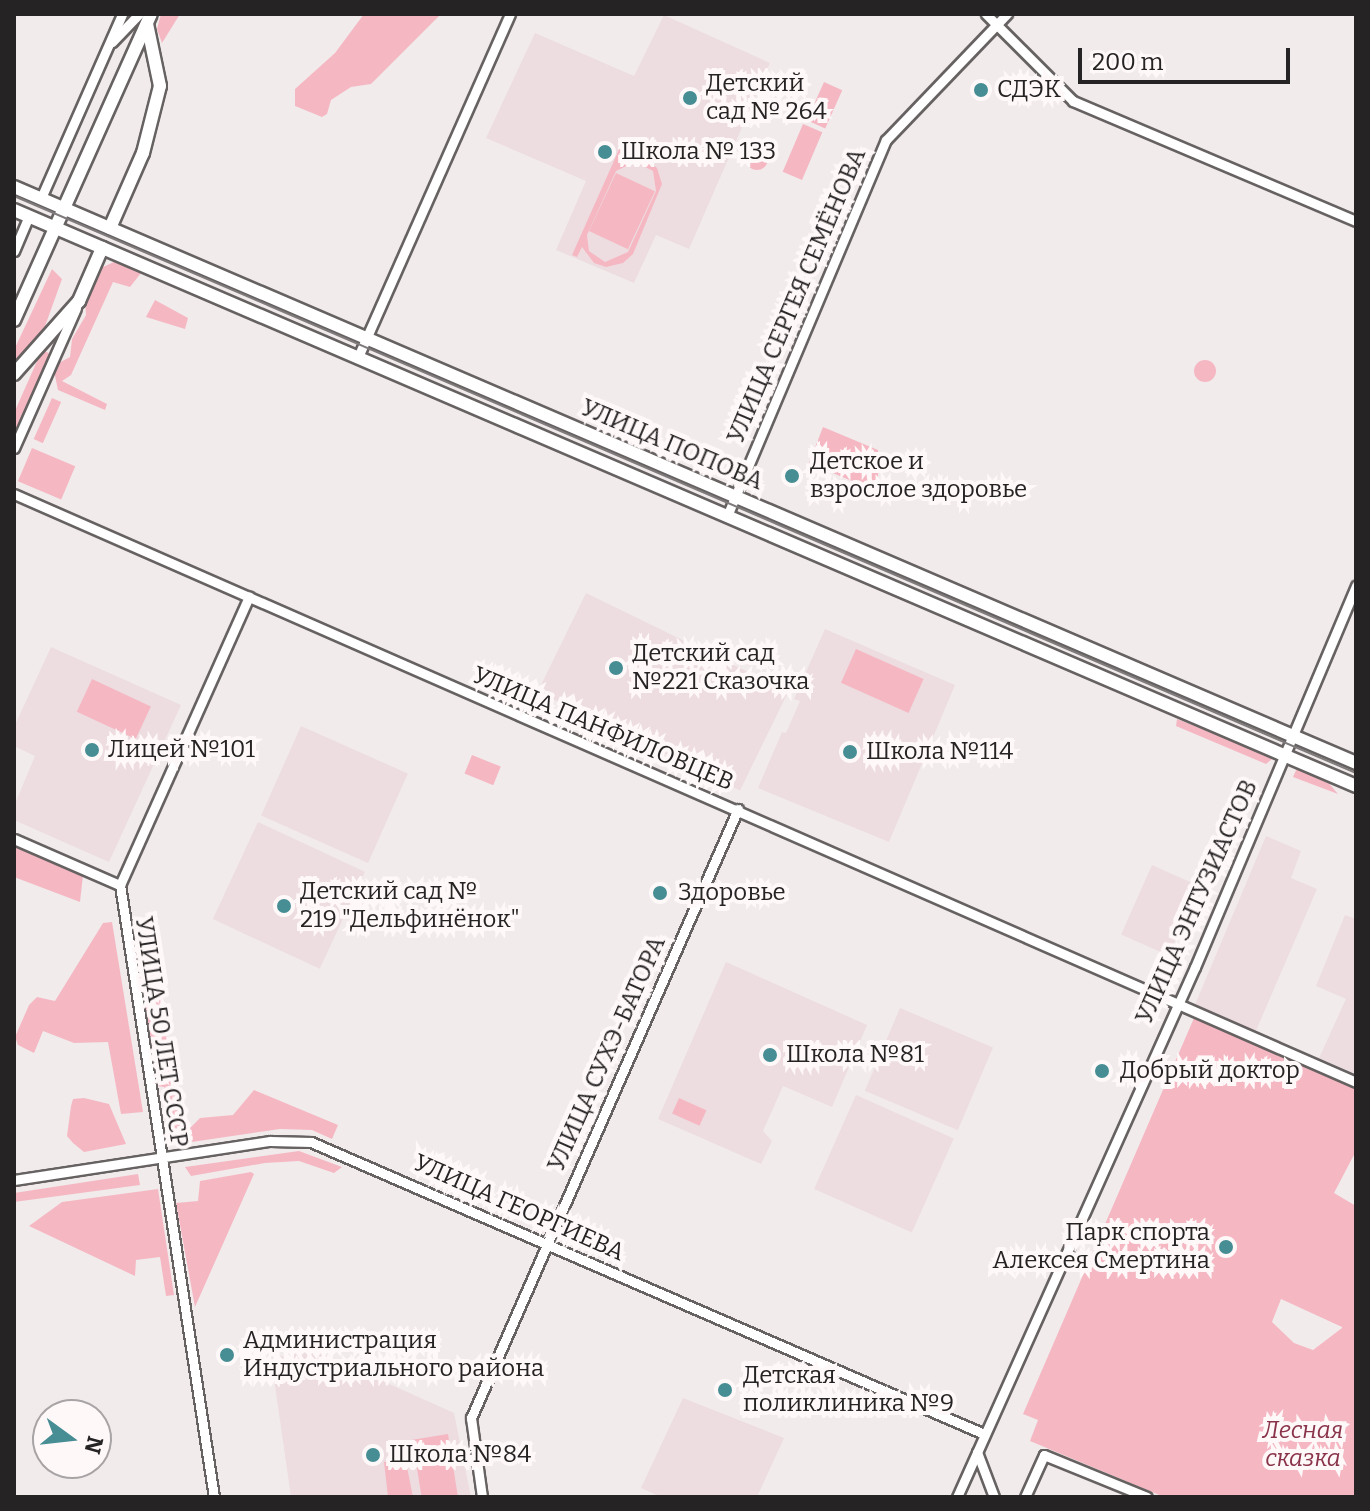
<!DOCTYPE html>
<meta charset="utf-8">
<style>
body{margin:0}
#map{position:relative;width:1370px;height:1511px;overflow:hidden;background:#f1ebec;font-family:Bitter,serif}
div>[style]{position:absolute}
.built>*{inset:0;background:#eddde0;transform-origin:0 0}
.green>*{inset:0;background:#f5b8c3;transform-origin:0 0}
.round{border-radius:50%}
.roads{filter:drop-shadow(2px 0 #676262) drop-shadow(-2px 0 #676262) drop-shadow(0 2px #676262) drop-shadow(0 -2px #676262)}
.minor>*{height:9px;margin:-4.5px;padding:0 4.5px;transform-origin:4.5px;border-radius:4.5px;background:#fff}
.major>*{height:12px;margin:-6px;padding:0 6px;transform-origin:6px;border-radius:6px;background:#fff}
.tram>*{height:2px;margin:-1px;padding:0 1px;transform-origin:1px;border-radius:1px;background:#7f7a7b}
.dots>*{width:22px;height:22px;translate:-50% -50%;box-sizing:border-box;border:4px solid #fff8f9;border-radius:50%}
span{translate:-50% -50%;white-space:nowrap;text-align:center;line-height:1.15;-webkit-text-stroke:8px #fff8f9;paint-order:stroke}
.poi-label{font-size:24px;color:#262324}
.left{translate:0 -50%;text-align:left}
.right{translate:-100% -50%;text-align:right}
.street-label{font-size:24px;color:#262324}
.park-label{font-size:24px;color:#89344a;font-style:italic}
.frame{position:absolute;inset:0;border:16px solid #262324;pointer-events:none}
.north{position:absolute;left:32px;top:1399px;width:80px;height:80px;box-sizing:border-box;background:#fff8f9;border:2px solid #a8a3a4;border-radius:50%;rotate:105deg;font-size:22px;font-weight:700;line-height:32px;text-align:center;color:#262324}
.north::after{content:'';display:block;margin:auto;width:28px;height:36px;background:#468d94;clip-path:polygon(50% 0,100% 100%,50% 72%,0 100%)}
.scale{position:absolute;left:1078px;top:48px;width:212px;height:36px;box-sizing:border-box;border:4px solid #262324;border-top:0;padding-left:10px;font-size:24px;line-height:28px;white-space:nowrap;color:#262324;-webkit-text-stroke:6px #fff8f9;paint-order:stroke}
</style>
<div id="map">
<div class="built">
<div style="clip-path:polygon(664px 15px,770px 63px,689px 249px,656px 235px,634px 283px,556px 250px,586px 181px,486px 138px,535px 33px,634px 76px)"></div>
<div style="left:586px;top:593px;width:225px;height:110px;rotate:26deg"></div>
<div style="clip-path:polygon(825px 629px,955px 685px,889px 842px,758px 788px,782px 732px,786px 733px,800px 701px,794px 699px)"></div>
<div style="clip-path:polygon(51px 647px,181px 705px,109px 862px,14px 820px,14px 806px,35px 756px,14px 746px,14px 727px)"></div>
<div style="left:301px;top:726px;width:117px;height:98px;rotate:24deg"></div>
<div style="left:258px;top:822px;width:118px;height:107px;rotate:25deg"></div>
<div style="clip-path:polygon(1266px 836px,1301px 851px,1291px 878px,1317px 889px,1255px 1033px,1194px 1007px)"></div>
<div style="left:1152px;top:865px;width:52px;height:76px;rotate:24deg"></div>
<div style="clip-path:polygon(1345px 915px,1356px 919px,1356px 1074px,1319px 1058px,1346px 999px,1316px 986px)"></div>
<div style="clip-path:polygon(726px 962px,867px 1025px,832px 1107px,783px 1086px,763px 1131px,772px 1141px,761px 1164px,658px 1119px)"></div>
<div style="left:900px;top:1008px;width:101px;height:90px;rotate:23deg"></div>
<div style="left:856px;top:1095px;width:107px;height:103px;rotate:24deg"></div>
<div style="clip-path:polygon(316px 1351px,454px 1413px,471px 1497px,291px 1497px,271px 1358px)"></div>
<div style="clip-path:polygon(683px 1398px,784px 1438px,757px 1497px,661px 1497px,641px 1488px)"></div>
</div>
<div class="green">
<div style="clip-path:polygon(161px 14px,180px 14px,162px 43px,157px 29px)"></div>
<div style="clip-path:polygon(364px 14px,441px 14px,371px 84px,351px 87px,331px 100px,327px 114px,322px 117px,295px 106px,295px 89px,335px 53px)"></div>
<div style="left:824px;top:82px;width:20px;height:42px;rotate:24deg"></div>
<div style="left:803px;top:124px;width:21px;height:52px;rotate:23deg"></div>
<div style="clip-path:polygon(evenodd,621px 145px,626px 147px,622px 159px,646px 159px,657px 168px,662px 184px,633px 254px,623px 263px,606px 267px,594px 263px,582px 247px,577px 257px,572px 255px,621px 145px,635px 162px,653px 171px,656px 191px,628px 252px,605px 262px,589px 251px,587px 235px,616px 171px,635px 162px)"></div>
<div class="round" style="left:746px;top:148px;width:22px;height:22px"></div>
<div style="left:616px;top:173px;width:43px;height:64px;rotate:25deg"></div>
<div style="clip-path:polygon(114px 262px,141px 273px,130px 287px,113px 282px,71px 375px,62px 381px,107px 404px,105px 410px,58px 390px,53px 366px,70px 357px,72px 339px,86px 315px,85px 298px,103px 267px)"></div>
<div style="clip-path:polygon(52px 269px,62px 279px,44px 329px,14px 367px,14px 350px)"></div>
<div style="clip-path:polygon(155px 300px,188px 318px,185px 329px,146px 317px)"></div>
<div style="clip-path:polygon(42px 350px,51px 354px,14px 437px,14px 413px)"></div>
<div class="round" style="left:1194px;top:360px;width:22px;height:22px"></div>
<div style="left:52px;top:398px;width:10px;height:45px;rotate:24deg"></div>
<div style="clip-path:polygon(823px 427px,878px 450px,878px 485px,871px 489px,809px 463px)"></div>
<div style="left:32px;top:448px;width:47px;height:36px;rotate:23deg"></div>
<div style="left:856px;top:649px;width:74px;height:37px;rotate:24deg"></div>
<div style="left:92px;top:679px;width:65px;height:36px;rotate:25deg"></div>
<div style="clip-path:polygon(1177px 719px,1267px 754px,1272px 759px,1266px 764px,1176px 726px)"></div>
<div style="left:472px;top:755px;width:31px;height:20px;rotate:22deg"></div>
<div style="clip-path:polygon(1297px 768px,1327px 781px,1338px 794px,1293px 777px)"></div>
<div style="clip-path:polygon(14px 845px,83px 875px,80px 902px,14px 877px)"></div>
<div style="clip-path:polygon(112px 922px,143px 1112px,121px 1114px,108px 1042px,74px 1043px,43px 1031px,34px 1053px,18px 1045px,15px 1037px,29px 1005px,37px 997px,55px 1001px,103px 923px)"></div>
<div style="clip-path:polygon(154px 950px,181px 1127px,171px 1130px,164px 1087px,158px 1086px,136px 952px)"></div>
<div style="clip-path:polygon(evenodd,1194px 1018px,1356px 1088px,1356px 1151px,1334px 1193px,1356px 1206px,1356px 1497px,1164px 1497px,1030px 1441px,1038px 1420px,1023px 1414px,1194px 1018px,1281px 1299px,1342px 1327px,1342px 1328px,1313px 1350px,1294px 1343px,1272px 1322px,1281px 1299px)"></div>
<div style="clip-path:polygon(254px 1090px,338px 1125px,332px 1139px,312px 1130px,280px 1129px,185px 1143px,185px 1133px,200px 1118px,233px 1115px)"></div>
<div style="clip-path:polygon(84px 1098px,109px 1104px,126px 1144px,84px 1152px,73px 1143px,67px 1136px,71px 1106px,73px 1099px)"></div>
<div style="left:679px;top:1098px;width:30px;height:17px;rotate:24deg"></div>
<div style="clip-path:polygon(299px 1151px,342px 1167px,334px 1173px,299px 1161px,265px 1163px,191px 1176px,185px 1167px)"></div>
<div style="clip-path:polygon(251px 1172px,254px 1174px,195px 1307px,176px 1203px,198px 1201px,200px 1181px)"></div>
<div style="clip-path:polygon(138px 1174px,140px 1185px,14px 1202px,14px 1193px)"></div>
<div style="clip-path:polygon(158px 1189px,174px 1295px,166px 1296px,160px 1257px,136px 1260px,135px 1276px,29px 1226px,62px 1202px)"></div>
<div style="left:448px;top:1434px;width:64px;height:36px;rotate:81deg"></div>
<div style="clip-path:polygon(405px 1457px,413px 1497px,388px 1497px,384px 1462px)"></div>
</div>
<div class="roads">
<div class="minor">
<div style="left:986px;top:14px;width:123px;rotate:45deg"></div>
<div style="left:1073px;top:101px;width:307px;rotate:23deg"></div>
<div style="left:112px;top:42px;width:39px;rotate:-46deg"></div>
<div style="left:41px;top:198px;width:201px;rotate:-66.2deg"></div>
<div style="left:14px;top:251px;width:38px;rotate:-67deg"></div>
<div style="left:358px;top:357px;width:375px;rotate:-66.1deg"></div>
<div style="left:14px;top:448px;width:153px;rotate:-66.1deg"></div>
<div style="left:14px;top:494px;width:1465px;rotate:23.66deg"></div>
<div style="left:727px;top:516px;width:408px;rotate:-67.1deg"></div>
<div style="left:886px;top:140px;width:175px;rotate:-46.2deg"></div>
<div style="left:14px;top:839px;width:116px;rotate:23.5deg"></div>
<div style="left:14px;top:1180px;width:259px;rotate:-8.7deg"></div>
<div style="left:270px;top:1141px;width:41px;rotate:1.4deg"></div>
<div style="left:311px;top:1142px;width:734px;rotate:23.45deg"></div>
<div style="left:977px;top:1452px;width:48px;rotate:69.3deg"></div>
<div style="left:214px;top:1497px;width:619px;rotate:-98.73deg"></div>
<div style="left:120px;top:885px;width:316px;rotate:-65.9deg"></div>
<div style="left:482px;top:1497px;width:80px;rotate:-97.9deg"></div>
<div style="left:471px;top:1418px;width:665px;rotate:-66.33deg"></div>
<div style="left:957px;top:1497px;width:581px;rotate:-65.82deg"></div>
<div style="left:1195px;top:967px;width:414px;rotate:-67.1deg"></div>
<div style="left:1025px;top:1497px;width:46px;rotate:-65.7deg"></div>
<div style="left:1044px;top:1455px;width:111px;rotate:22.2deg"></div>
</div>
<div class="major">
<div style="left:14px;top:187px;width:1460px;rotate:23.23deg"></div>
<div style="left:14px;top:210px;width:1460px;rotate:23.23deg"></div>
<div style="left:110px;top:228px;width:82px;rotate:-66.3deg"></div>
<div style="left:143px;top:153px;width:69px;rotate:-75.8deg"></div>
<div style="left:160px;top:86px;width:63px;rotate:-101.8deg"></div>
<div style="left:14px;top:320px;width:335px;rotate:-65.9deg"></div>
<div style="left:14px;top:374px;width:98px;rotate:-48.3deg"></div>
<div style="left:79px;top:301px;width:58px;rotate:-66.5deg"></div>
</div>
</div>
<div class="tram">
<div style="left:14px;top:196px;width:1461px;rotate:23.27deg"></div>
</div>
<div class="dots">
<div style="left:981px;top:90px;background:#468d94"></div>
<div style="left:690px;top:98px;background:#468d94"></div>
<div style="left:605px;top:152px;background:#468d94"></div>
<div style="left:792px;top:476px;background:#468d94"></div>
<div style="left:616px;top:668px;background:#468d94"></div>
<div style="left:92px;top:750px;background:#468d94"></div>
<div style="left:850px;top:752px;background:#468d94"></div>
<div style="left:660px;top:893px;background:#468d94"></div>
<div style="left:284px;top:906px;background:#468d94"></div>
<div style="left:770px;top:1055px;background:#468d94"></div>
<div style="left:1102px;top:1071px;background:#468d94"></div>
<div style="left:1226px;top:1247px;background:#468d94"></div>
<div style="left:227px;top:1355px;background:#468d94"></div>
<div style="left:725px;top:1390px;background:#468d94"></div>
<div style="left:373px;top:1455px;background:#468d94"></div>
</div>
<div class="poi-label">
<span class="left" style="left:706px;top:98px">Детский<br>сад № 264</span>
<span class="left" style="left:997px;top:90px">СДЭК</span>
<span class="left" style="left:621px;top:152px">Школа № 133</span>
<span class="left" style="left:810px;top:476px">Детское и<br>взрослое здоровье</span>
<span class="left" style="left:632px;top:668px">Детский сад<br>№221 Сказочка</span>
<span class="left" style="left:108px;top:750px">Лицей №101</span>
<span class="left" style="left:866px;top:752px">Школа №114</span>
<span class="left" style="left:300px;top:906px">Детский сад №<br>219 "Дельфинёнок"</span>
<span class="left" style="left:678px;top:893px">Здоровье</span>
<span class="left" style="left:786px;top:1055px">Школа №81</span>
<span class="left" style="left:1120px;top:1071px">Добрый доктор</span>
<span class="right" style="left:1210px;top:1247px">Парк спорта<br>Алексея Смертина</span>
<span class="left" style="left:243px;top:1355px">Администрация<br>Индустриального района</span>
<span class="left" style="left:743px;top:1390px">Детская<br>поликлиника №9</span>
<span class="left" style="left:389px;top:1455px">Школа №84</span>
</div>
<div class="street-label">
<span style="left:797px;top:296px;rotate:-67deg">УЛИЦА СЕРГЕЯ СЕМЁНОВА</span>
<span style="left:672px;top:445px;rotate:23deg">УЛИЦА ПОПОВА</span>
<span style="left:603px;top:729px;rotate:23deg">УЛИЦА ПАНФИЛОВЦЕВ</span>
<span style="left:1197px;top:902px;rotate:-66deg">УЛИЦА ЭНТУЗИАСТОВ</span>
<span style="left:161px;top:1032px;rotate:81deg">УЛИЦА 50 ЛЕТ СССР</span>
<span style="left:607px;top:1054px;rotate:-66deg">УЛИЦА СУХЭ-БАТОРА</span>
<span style="left:519px;top:1208px;rotate:24deg">УЛИЦА ГЕОРГИЕВА</span>
</div>
<div class="park-label">
<span style="left:1303px;top:1445px">Лесная<br>сказка</span>
</div>
<div class="frame"></div>
<div class="north">N</div>
<div class="scale">200 m</div>
</div>
